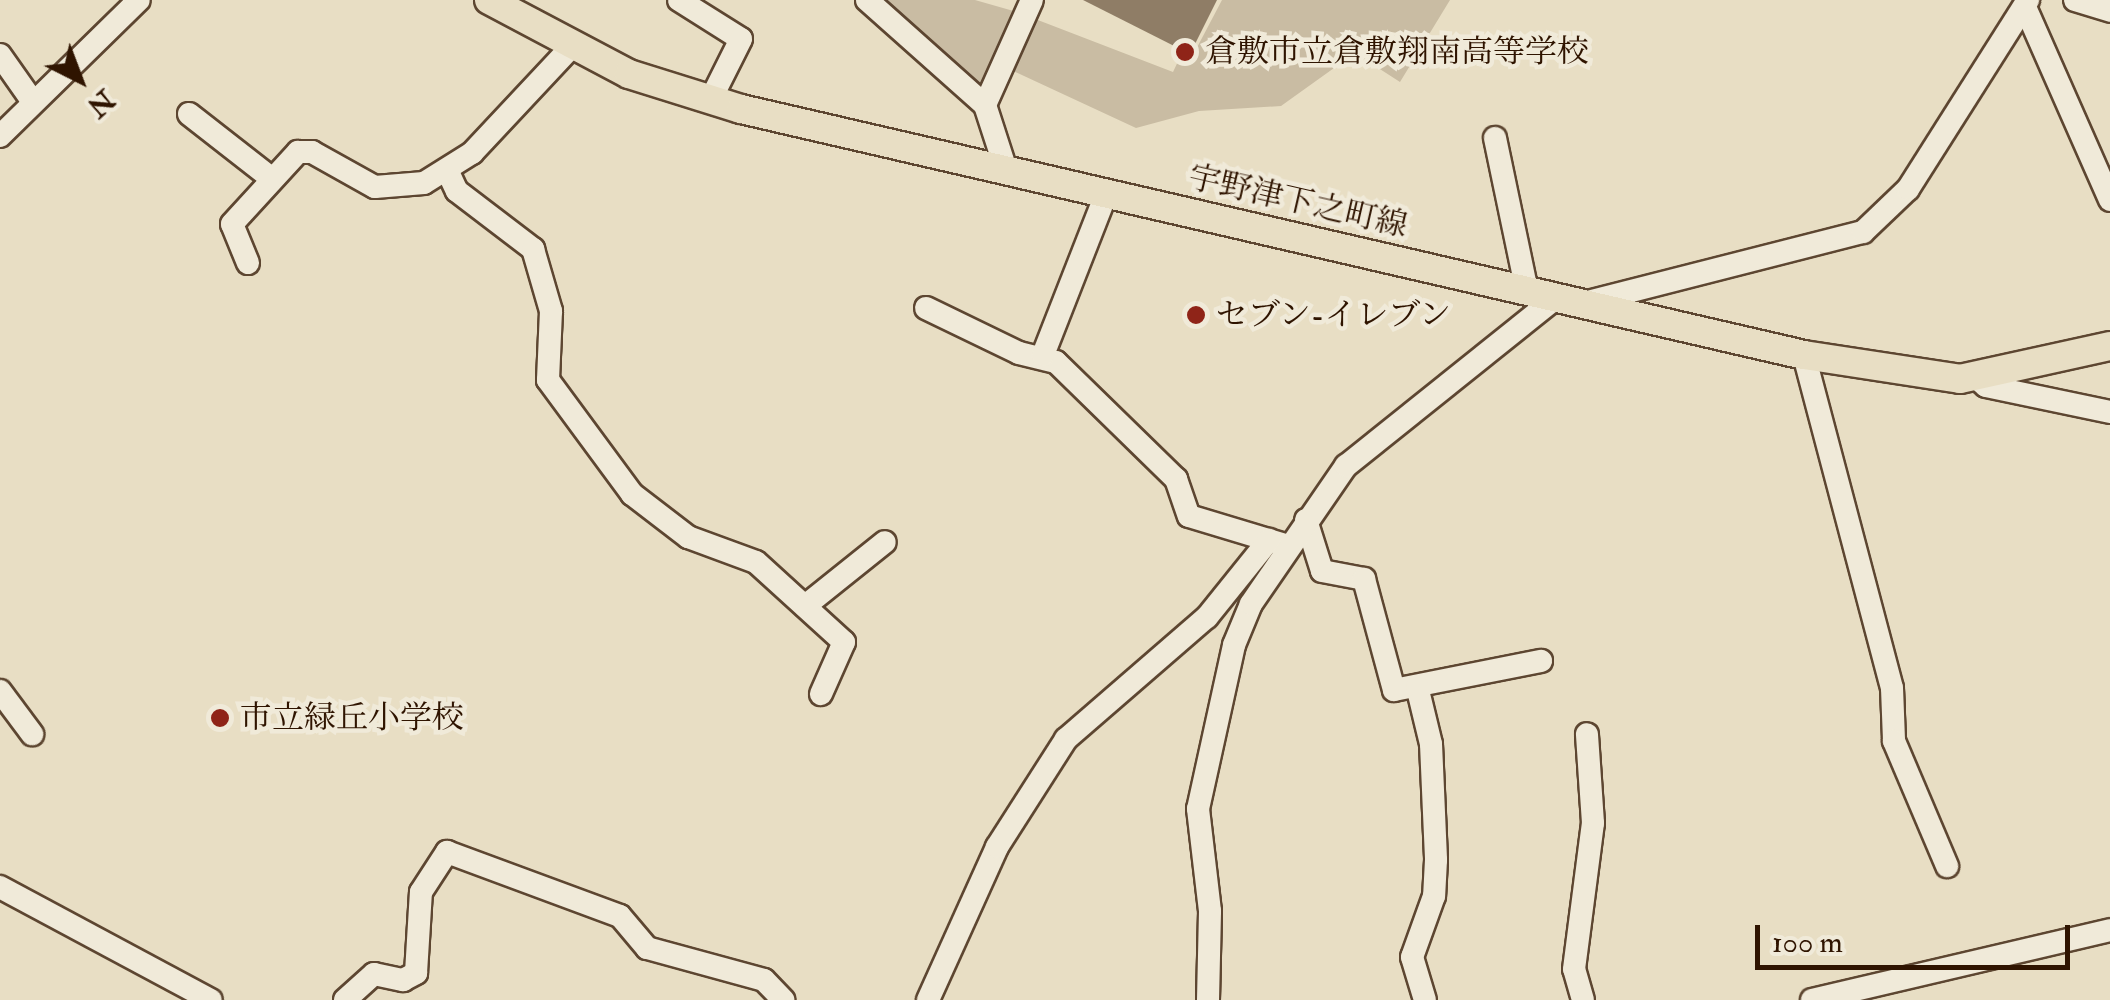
<!DOCTYPE html>
<meta charset="utf-8">
<style>
body{margin:0}
#map{position:relative;width:2110px;height:1000px;overflow:hidden;background:#e8dec4;font-family:"IM FELL Double Pica","Noto Serif JP",serif}
div>[style]{position:absolute}
.green>*{inset:0;background:#c9bca3}
.building>*{inset:0;background:#8f7d66}
.roads{filter:drop-shadow(2px 0 #5d4631) drop-shadow(-2px 0 #5d4631) drop-shadow(0 2px #5d4631) drop-shadow(0 -2px #5d4631)}
.minor>*{height:22px;margin:-11px;padding:0 11px;transform-origin:11px;border-radius:11px;background:#f0ead9}
.major>*{height:28px;margin:-14px;padding:0 14px;transform-origin:14px;border-radius:14px;background:#e8dec4}
.dots>*{width:28px;height:28px;translate:-50% -50%;box-sizing:border-box;border:5px solid #f0ead9;border-radius:50%}
span{translate:-50% -50%;white-space:nowrap;text-align:center;line-height:1.15;-webkit-text-stroke:9px #f0ead9;paint-order:stroke}
.poi-label{font-size:32px;color:#2f1400}
.left{translate:0 -50%;text-align:left}
.street-label{font-size:32px;color:#2f1400}
.north{position:absolute;left:30px;top:30px;width:100px;height:100px;-webkit-text-stroke:8px #f0ead9;paint-order:stroke;rotate:138deg;font-size:28px;font-weight:700;line-height:40px;text-align:center;color:#2f1400}
.north::after{content:'';display:block;margin:auto;width:35px;height:45px;background:#2f1400;clip-path:polygon(50% 0,100% 100%,50% 72%,0 100%)}
.scale{position:absolute;left:1755px;top:925px;width:315px;height:45px;box-sizing:border-box;border:5px solid #2f1400;border-top:0;padding-left:12px;font-size:30px;line-height:35px;white-space:nowrap;color:#2f1400;-webkit-text-stroke:8px #f0ead9;paint-order:stroke}
</style>
<div id="map">
<div class="green">
<div style="clip-path:polygon(881px 0,975px 0,1017px 12px,986px 88px)"></div>
<div style="clip-path:polygon(1222px 0,1450px 0,1400px 82px,1355px 53px,1281px 106px,1199px 111px,1136px 128px,1011px 70px,1030px 17px,1173px 72px,1182px 53px,1192px 57px)"></div>
</div>
<div class="building">
<div style="clip-path:polygon(1083px 0,1217px 0,1190px 54px)"></div>
</div>
<div class="roads">
<div class="minor">
<div style="left:679px;top:0;width:73px;rotate:32.2deg"></div>
<div style="left:741px;top:39px;width:67px;rotate:116.6deg"></div>
<div style="left:867px;top:0;width:158px;rotate:41.7deg"></div>
<div style="left:985px;top:105px;width:68px;rotate:72.1deg"></div>
<div style="left:2075px;top:0;width:37px;rotate:17deg"></div>
<div style="left:2025px;top:7px;width:211px;rotate:66.2deg"></div>
<div style="left:0;top:55px;width:57px;rotate:54.9deg"></div>
<div style="left:985px;top:105px;width:115px;rotate:-65.9deg"></div>
<div style="left:189px;top:114px;width:104px;rotate:38deg"></div>
<div style="left:0;top:136px;width:194px;rotate:-44.4deg"></div>
<div style="left:1495px;top:138px;width:156px;rotate:78.2deg"></div>
<div style="left:448px;top:172px;width:21px;rotate:65deg"></div>
<div style="left:457px;top:191px;width:96px;rotate:37.3deg"></div>
<div style="left:533px;top:249px;width:65px;rotate:73.8deg"></div>
<div style="left:551px;top:311px;width:69px;rotate:92.5deg"></div>
<div style="left:548px;top:380px;width:142px;rotate:53.6deg"></div>
<div style="left:632px;top:494px;width:71px;rotate:37.5deg"></div>
<div style="left:688px;top:537px;width:72px;rotate:20.2deg"></div>
<div style="left:756px;top:562px;width:119px;rotate:42.3deg"></div>
<div style="left:844px;top:642px;width:57px;rotate:113.9deg"></div>
<div style="left:248px;top:263px;width:42px;rotate:-112.3deg"></div>
<div style="left:232px;top:224px;width:98px;rotate:-47.5deg"></div>
<div style="left:298px;top:152px;width:14px"></div>
<div style="left:312px;top:152px;width:72px;rotate:29.1deg"></div>
<div style="left:375px;top:187px;width:49px;rotate:-4.7deg"></div>
<div style="left:424px;top:183px;width:57px;rotate:-32deg"></div>
<div style="left:472px;top:153px;width:148px;rotate:-46.9deg"></div>
<div style="left:1584px;top:303px;width:288px;rotate:-14.3deg"></div>
<div style="left:1863px;top:232px;width:62px;rotate:-43.7deg"></div>
<div style="left:1908px;top:189px;width:224px;rotate:-57.6deg"></div>
<div style="left:926px;top:308px;width:103px;rotate:25.8deg"></div>
<div style="left:1019px;top:353px;width:38px;rotate:14deg"></div>
<div style="left:1056px;top:362px;width:168px;rotate:44.3deg"></div>
<div style="left:1176px;top:479px;width:39px;rotate:71deg"></div>
<div style="left:1189px;top:516px;width:97px;rotate:16.8deg"></div>
<div style="left:1043px;top:355px;width:173px;rotate:-68.6deg"></div>
<div style="left:1804px;top:355px;width:344px;rotate:75.2deg"></div>
<div style="left:1892px;top:688px;width:53px;rotate:87.8deg"></div>
<div style="left:1894px;top:741px;width:136px;rotate:67deg"></div>
<div style="left:1977px;top:378px;width:12px;rotate:42deg"></div>
<div style="left:1986px;top:386px;width:127px;rotate:11.8deg"></div>
<div style="left:1306px;top:520px;width:53px;rotate:72.6deg"></div>
<div style="left:1322px;top:571px;width:43px;rotate:10.8deg"></div>
<div style="left:1364px;top:579px;width:115px;rotate:74.9deg"></div>
<div style="left:1394px;top:690px;width:150px;rotate:-11.2deg"></div>
<div style="left:805px;top:606px;width:102px;rotate:-38.7deg"></div>
<div style="left:1417px;top:686px;width:60px;rotate:76.4deg"></div>
<div style="left:1431px;top:744px;width:116px;rotate:87.5deg"></div>
<div style="left:1436px;top:860px;width:36px;rotate:93deg"></div>
<div style="left:1434px;top:896px;width:65px;rotate:109.8deg"></div>
<div style="left:1412px;top:957px;width:45px;rotate:73.2deg"></div>
<div style="left:0;top:691px;width:54px;rotate:53.3deg"></div>
<div style="left:0;top:887px;width:239px;rotate:28.2deg"></div>
<div style="left:345px;top:1000px;width:39px;rotate:-42deg"></div>
<div style="left:374px;top:974px;width:30px;rotate:12deg"></div>
<div style="left:403px;top:980px;width:15px;rotate:-28deg"></div>
<div style="left:416px;top:973px;width:81px;rotate:-86.5deg"></div>
<div style="left:421px;top:892px;width:48px;rotate:-57deg"></div>
<div style="left:447px;top:852px;width:184px;rotate:20.3deg"></div>
<div style="left:620px;top:916px;width:42px;rotate:49.8deg"></div>
<div style="left:647px;top:948px;width:121px;rotate:15.3deg"></div>
<div style="left:764px;top:980px;width:28px;rotate:46deg"></div>
<div style="left:928px;top:1000px;width:168px;rotate:-65.7deg"></div>
<div style="left:997px;top:847px;width:128px;rotate:-57.4deg"></div>
<div style="left:1066px;top:739px;width:186px;rotate:-40.9deg"></div>
<div style="left:1207px;top:617px;width:99px;rotate:-51.2deg"></div>
<div style="left:1208px;top:1000px;width:89px;rotate:-88.7deg"></div>
<div style="left:1210px;top:911px;width:103px;rotate:-96.7deg"></div>
<div style="left:1198px;top:809px;width:168px;rotate:-77.6deg"></div>
<div style="left:1234px;top:645px;width:44px;rotate:-67.5deg"></div>
<div style="left:1251px;top:604px;width:168px;rotate:-55.5deg"></div>
<div style="left:1346px;top:466px;width:269px;rotate:-38.7deg"></div>
<div style="left:1583px;top:1000px;width:32px;rotate:-106deg"></div>
<div style="left:1574px;top:969px;width:147px;rotate:-82.6deg"></div>
<div style="left:1593px;top:823px;width:89px;rotate:-93.9deg"></div>
<div style="left:1812px;top:1000px;width:306px;rotate:-13.2deg"></div>
</div>
<div class="major">
<div style="left:489px;top:0;width:158px;rotate:27.9deg"></div>
<div style="left:629px;top:74px;width:117px;rotate:17.4deg"></div>
<div style="left:741px;top:109px;width:1091px;rotate:13.03deg"></div>
<div style="left:1804px;top:355px;width:158px;rotate:8.7deg"></div>
<div style="left:1960px;top:379px;width:154px;rotate:-12.4deg"></div>
</div>
</div>
<div class="dots">
<div style="left:1185px;top:52px;background:#8f2418"></div>
<div style="left:1196px;top:315px;background:#8f2418"></div>
<div style="left:220px;top:718px;background:#8f2418"></div>
</div>
<div class="poi-label">
<span class="left" style="left:1205px;top:52px">倉敷市立倉敷翔南高等学校</span>
<span class="left" style="left:1216px;top:315px">セブン-イレブン</span>
<span class="left" style="left:240px;top:718px">市立緑丘小学校</span>
</div>
<div class="street-label">
<span style="left:1298px;top:202px;rotate:13deg">宇野津下之町線</span>
</div>
<div class="north">N</div>
<div class="scale">100 m</div>
</div>
